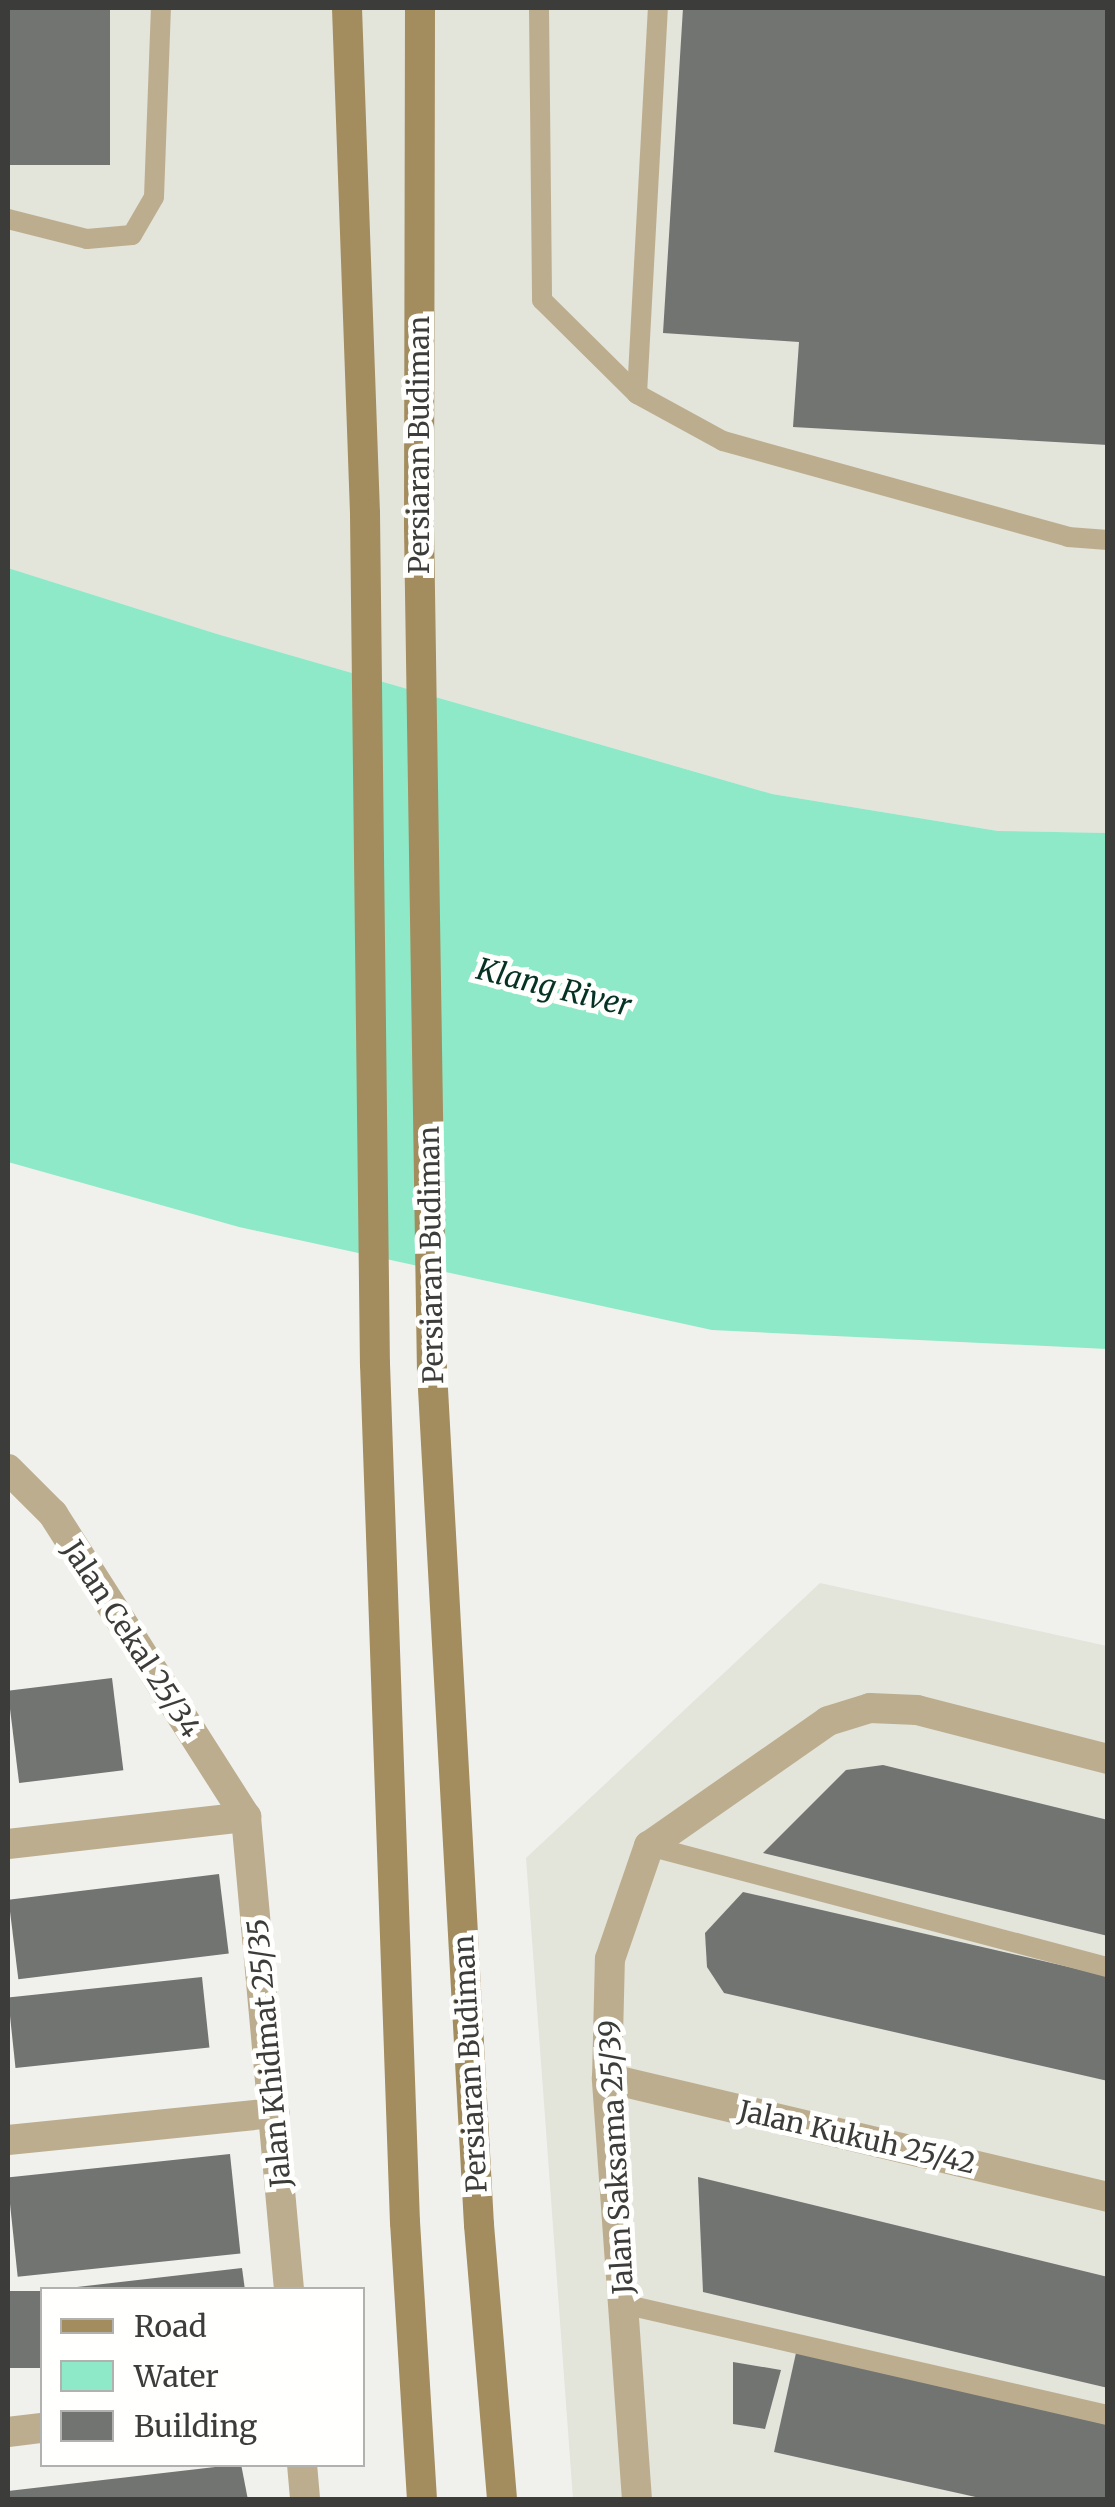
<!DOCTYPE html>
<style>
body{margin:0}
#map{position:relative;width:1115px;height:2507px;overflow:hidden;background:#f0f1ed;font-family:Merriweather,serif}
div>[style]{position:absolute}
.built>*{inset:0;background:#e3e4da}
.water>*{inset:0;background:#8de9c7}
.building>*{inset:0;background:#727472;transform-origin:0 0}
.lane>*{height:20px;margin:-10px;padding:0 10px;transform-origin:10px;border-radius:10px;background:#bdad8f}
.street>*{height:30px;margin:-15px;padding:0 15px;transform-origin:15px;border-radius:15px;background:#bdad8f}
.secondary>*{height:30px;margin:-15px;padding:0 15px;transform-origin:15px;border-radius:15px;background:#a38c5e}
span{translate:-50% -50%;white-space:nowrap;text-align:center;line-height:1.15;-webkit-text-stroke:10px #fffffe;paint-order:stroke}
.street-label{font-size:28px;color:#3c3c3b}
.water-label{font-size:30px;color:#063225;font-style:italic}
.frame{position:absolute;inset:0;border:10px solid #3c3c3b;pointer-events:none}
.legend{position:absolute;left:40px;top:2287px;width:325px;height:180px;box-sizing:border-box;background:#fffffe;border:2px solid #b1b1b0;margin:0;padding:12px 18px;list-style:none;font-size:30px;color:#3c3c3b}
.legend li{display:flex;align-items:center;gap:20px;height:50px}
.legend b{width:50px;border:2px solid #b1b1b0}
</style>
<div id="map">
<div class="built">
<div style="clip-path:polygon(8px 8px,1107px 8px,1107px 833px,998px 831px,772px 794px,217px 634px,8px 568px)"></div>
<div style="clip-path:polygon(820px 1583px,1107px 1646px,1107px 2499px,573px 2499px,526px 1858px)"></div>
</div>
<div class="water">
<div style="clip-path:polygon(8px 568px,217px 634px,772px 794px,998px 831px,1107px 833px,1107px 1349px,712px 1330px,239px 1227px,8px 1162px)"></div>
</div>
<div class="building">
<div style="left:8px;top:8px;width:102px;height:157px"></div>
<div style="clip-path:polygon(683px 8px,1108px 8px,1108px 445px,793px 427px,799px 342px,663px 333px)"></div>
<div style="left:112px;top:1678px;width:93px;height:105px;rotate:83deg"></div>
<div style="clip-path:polygon(883px 1765px,1108px 1820px,1108px 1936px,763px 1853px,846px 1770px)"></div>
<div style="left:219px;top:1874px;width:80px;height:212px;rotate:83deg"></div>
<div style="clip-path:polygon(743px 1892px,1108px 1976px,1108px 2081px,724px 1993px,707px 1967px,705px 1933px)"></div>
<div style="left:202px;top:1977px;width:71px;height:195px;rotate:84deg"></div>
<div style="left:230px;top:2154px;width:100px;height:224px;rotate:84deg"></div>
<div style="clip-path:polygon(698px 2177px,1108px 2277px,1108px 2388px,703px 2292px)"></div>
<div style="clip-path:polygon(242px 2268px,245px 2290px,77px 2290px,77px 2287px)"></div>
<div style="left:42px;top:2291px;width:77px;height:34px;rotate:90deg"></div>
<div style="clip-path:polygon(796px 2353px,1108px 2422px,1108px 2500px,989px 2500px,774px 2452px)"></div>
<div style="clip-path:polygon(733px 2362px,781px 2370px,765px 2429px,733px 2424px)"></div>
<div style="clip-path:polygon(241px 2464px,248px 2500px,8px 2500px,8px 2491px)"></div>
</div>
<div class="lane">
<div style="left:539px;top:8px;width:292px;rotate:89.4deg"></div>
<div style="left:542px;top:300px;width:134px;rotate:44.7deg"></div>
<div style="left:637px;top:394px;width:98px;rotate:28.7deg"></div>
<div style="left:723px;top:441px;width:358px;rotate:15.5deg"></div>
<div style="left:1068px;top:537px;width:40px;rotate:4.3deg"></div>
<div style="left:8px;top:219px;width:81px;rotate:14.2deg"></div>
<div style="left:87px;top:239px;width:45px;rotate:-5.1deg"></div>
<div style="left:132px;top:235px;width:44px;rotate:-59.9deg"></div>
<div style="left:154px;top:197px;width:189px;rotate:-87.9deg"></div>
<div style="left:637px;top:394px;width:387px;rotate:-86.9deg"></div>
<div style="left:649px;top:1846px;width:475px;rotate:14.8deg"></div>
<div style="left:623px;top:2304px;width:498px;rotate:12.9deg"></div>
</div>
<div class="street">
<div style="left:8px;top:1469px;width:64px;rotate:45deg"></div>
<div style="left:53px;top:1514px;width:359px;rotate:57.5deg"></div>
<div style="left:246px;top:1817px;width:475px;rotate:84.8deg"></div>
<div style="left:8px;top:1844px;width:240px;rotate:-6.5deg"></div>
<div style="left:607px;top:2078px;width:515px;rotate:13.36deg"></div>
<div style="left:8px;top:2140px;width:268px;rotate:-5.8deg"></div>
<div style="left:8px;top:2432px;width:34px;rotate:-7deg"></div>
<div style="left:302px;top:2464px;width:36px;rotate:85deg"></div>
<div style="left:637px;top:2500px;width:423px;rotate:-94.1deg"></div>
<div style="left:607px;top:2078px;width:119px;rotate:-88.6deg"></div>
<div style="left:610px;top:1959px;width:120px;rotate:-71deg"></div>
<div style="left:649px;top:1846px;width:218px;rotate:-34.9deg"></div>
<div style="left:828px;top:1721px;width:44px;rotate:-17.2deg"></div>
<div style="left:870px;top:1708px;width:47px;rotate:2.4deg"></div>
<div style="left:917px;top:1710px;width:197px;rotate:14.4deg"></div>
</div>
<div class="secondary">
<div style="left:347px;top:8px;width:506px;rotate:87.96deg"></div>
<div style="left:365px;top:514px;width:850px;rotate:89.33deg"></div>
<div style="left:375px;top:1364px;width:859px;rotate:88deg"></div>
<div style="left:405px;top:2222px;width:279px;rotate:86.5deg"></div>
<div style="left:420px;top:8px;width:519px;rotate:90.11deg"></div>
<div style="left:419px;top:527px;width:844px;rotate:89.12deg"></div>
<div style="left:432px;top:1371px;width:855px;rotate:86.85deg"></div>
<div style="left:479px;top:2225px;width:276px;rotate:85.2deg"></div>
</div>
<div class="street-label">
<span style="left:419px;top:445px;rotate:-90deg">Persiaran Budiman</span>
<span style="left:431px;top:1255px;rotate:-91deg">Persiaran Budiman</span>
<span style="left:132px;top:1639px;rotate:57deg">Jalan Cekal 25/34</span>
<span style="left:269px;top:2053px;rotate:-95deg">Jalan Khidmat 25/35</span>
<span style="left:470px;top:2064px;rotate:-93deg">Persiaran Budiman</span>
<span style="left:857px;top:2137px;rotate:13deg">Jalan Kukuh 25/42</span>
<span style="left:616px;top:2157px;rotate:-93deg">Jalan Saksama 25/39</span>
</div>
<div class="water-label">
<span style="left:554px;top:987px;rotate:14deg">Klang River</span>
</div>
<div class="frame"></div>
<ul class="legend">
<li><b style="height:12px;background:#a38c5e"></b>Road</li>
<li><b style="height:28px;background:#8de9c7"></b>Water</li>
<li><b style="height:28px;background:#727472"></b>Building</li>
</ul>
</div>
